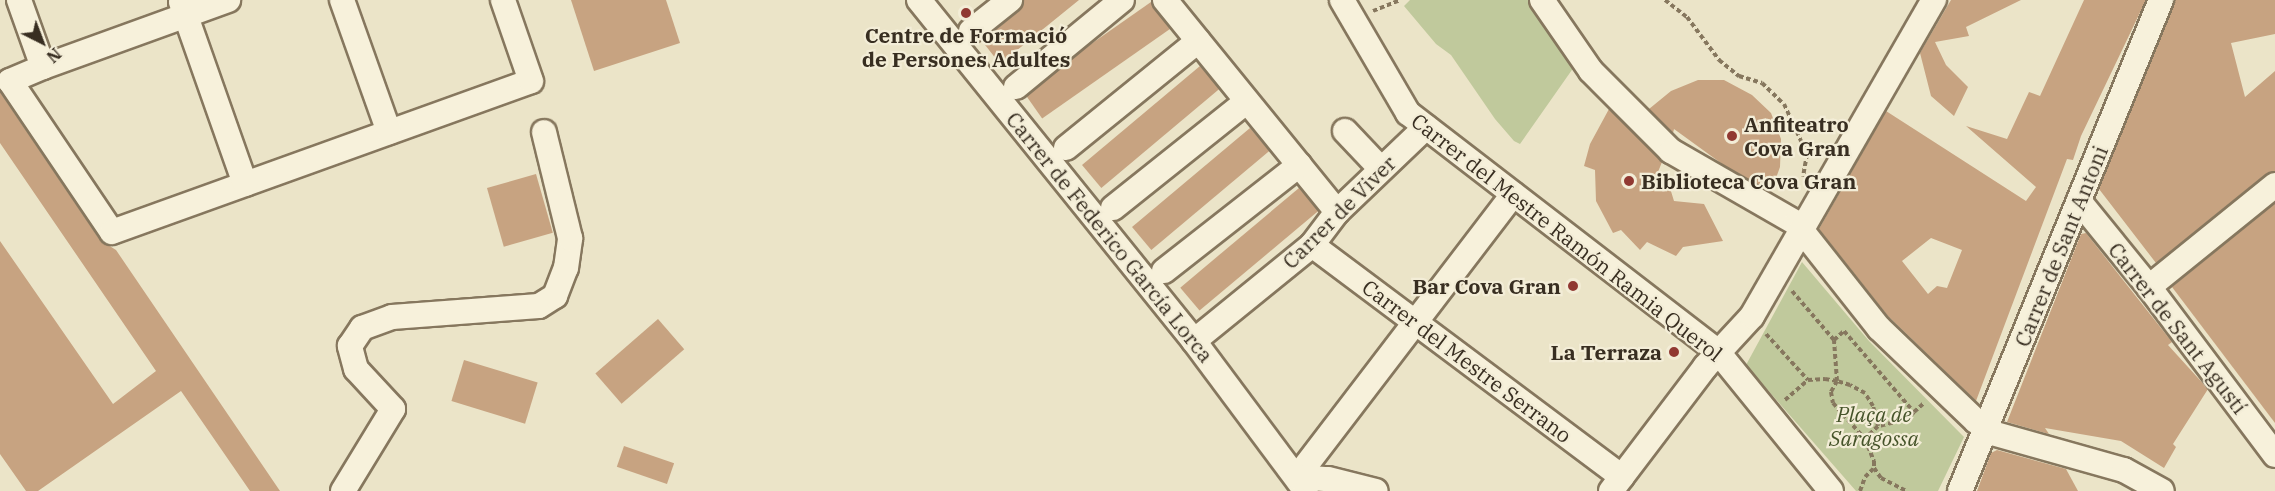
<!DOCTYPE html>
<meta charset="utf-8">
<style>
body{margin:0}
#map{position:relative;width:2275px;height:491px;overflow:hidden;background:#ebe4c8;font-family:"IBM Plex Serif",serif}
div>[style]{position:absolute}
.green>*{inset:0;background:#c0c99c}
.building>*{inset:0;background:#c7a381;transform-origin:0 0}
.path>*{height:4px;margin-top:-2px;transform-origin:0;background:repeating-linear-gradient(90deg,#86775e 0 4.5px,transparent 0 7.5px)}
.roads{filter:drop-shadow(2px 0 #86775e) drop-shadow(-2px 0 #86775e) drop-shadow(0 2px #86775e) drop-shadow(0 -2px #86775e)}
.minor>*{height:24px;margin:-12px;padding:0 12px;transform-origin:12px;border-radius:12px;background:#f7f1db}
.dots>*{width:16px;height:16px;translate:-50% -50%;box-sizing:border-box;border:3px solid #f3edd7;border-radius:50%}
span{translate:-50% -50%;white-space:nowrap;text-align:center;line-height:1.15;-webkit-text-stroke:4.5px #f3edd7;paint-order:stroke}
.poi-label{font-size:21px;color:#382e21;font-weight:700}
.left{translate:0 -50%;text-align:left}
.right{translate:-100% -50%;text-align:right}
.street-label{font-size:21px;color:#382e21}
.park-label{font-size:21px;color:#455329;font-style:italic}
.north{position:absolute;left:12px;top:12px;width:60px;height:60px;-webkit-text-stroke:4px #f3edd7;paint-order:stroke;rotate:138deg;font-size:16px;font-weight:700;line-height:24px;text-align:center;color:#382e21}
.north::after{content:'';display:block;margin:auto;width:21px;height:27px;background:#382e21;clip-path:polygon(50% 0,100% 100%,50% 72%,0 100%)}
</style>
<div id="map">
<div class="green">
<div style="clip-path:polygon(1410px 0,1537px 0,1549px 27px,1547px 30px,1574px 64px,1574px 67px,1520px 144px,1514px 141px,1495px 119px,1451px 55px,1436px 44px,1404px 6px)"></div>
<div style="clip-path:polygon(1802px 262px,1869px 341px,1964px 437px,1938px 491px,1856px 491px,1746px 365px)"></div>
</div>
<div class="building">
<div style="clip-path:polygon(571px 0,666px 0,680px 43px,594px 71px)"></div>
<div style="clip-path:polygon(1024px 0,1079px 0,1000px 64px,982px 41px,1019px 11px)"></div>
<div style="clip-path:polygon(1951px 0,2021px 0,1966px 27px,1969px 36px,1935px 42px,1946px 65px,1968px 87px,1954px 116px,1931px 96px,1920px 53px)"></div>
<div style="clip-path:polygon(evenodd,2084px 0,2146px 0,2081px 136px,2073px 160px,2067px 159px,1976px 401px,1887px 315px,1819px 229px,1886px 111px,2026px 201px,2036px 187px,1966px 126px,2007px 139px,2029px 92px,2040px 96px,2084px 0,1931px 238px,1962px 250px,1947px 288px,1937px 286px,1928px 294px,1902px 261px,1931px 238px)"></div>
<div style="clip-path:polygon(2175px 0,2275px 0,2275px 34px,2231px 43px,2245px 97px,2275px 71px,2275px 171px,2266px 174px,2156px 263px,2099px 189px)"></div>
<div style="left:1151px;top:2px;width:33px;height:156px;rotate:55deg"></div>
<div style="left:1200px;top:66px;width:30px;height:154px;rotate:50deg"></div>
<div style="clip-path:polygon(1698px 80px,1724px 80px,1752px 95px,1771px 113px,1781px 139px,1780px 167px,1771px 192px,1725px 166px,1674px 129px,1673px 133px,1649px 109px,1671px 91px)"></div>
<div style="clip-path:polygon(0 92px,100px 240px,116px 250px,280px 491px,250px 491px,181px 391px,38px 491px,26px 491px,0 454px,0 241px,113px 404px,156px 371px,0 143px)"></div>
<div style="clip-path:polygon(1609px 109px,1662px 162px,1658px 172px,1666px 175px,1674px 201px,1704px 204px,1723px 241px,1683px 247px,1676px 256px,1647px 242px,1640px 250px,1621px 230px,1613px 233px,1596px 201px,1595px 170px,1584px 166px,1590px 144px)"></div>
<div style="left:1250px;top:128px;width:30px;height:154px;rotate:50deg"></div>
<div style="left:536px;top:174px;width:61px;height:51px;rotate:74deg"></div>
<div style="left:1299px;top:188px;width:30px;height:155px;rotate:50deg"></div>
<div style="clip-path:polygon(2275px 203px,2275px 423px,2172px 287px)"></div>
<div style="clip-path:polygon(2086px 233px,2172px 342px,2168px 345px,2208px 389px,2173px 444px,2176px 447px,2164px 468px,2121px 441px,2045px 428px,2049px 434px,2007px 422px,2081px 234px)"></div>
<div style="left:658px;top:319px;width:40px;height:83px;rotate:49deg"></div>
<div style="left:464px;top:360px;width:77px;height:43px;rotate:17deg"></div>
<div style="left:624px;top:446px;width:53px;height:22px;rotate:19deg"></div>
<div style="clip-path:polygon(1997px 450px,2066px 469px,2078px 491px,1977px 491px,1991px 453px)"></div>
</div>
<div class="path">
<div style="left:1665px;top:0;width:28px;rotate:38deg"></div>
<div style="left:1687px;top:17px;width:54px;rotate:53.3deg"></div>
<div style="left:1719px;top:60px;width:26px;rotate:39deg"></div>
<div style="left:1739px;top:76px;width:24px;rotate:17deg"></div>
<div style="left:1762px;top:83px;width:30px;rotate:44deg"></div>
<div style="left:1784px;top:104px;width:55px;rotate:65.3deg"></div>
<div style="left:1807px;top:154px;width:23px;rotate:100deg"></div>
<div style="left:1373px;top:11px;width:29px;rotate:-22deg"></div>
<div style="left:1792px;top:291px;width:65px;rotate:49.4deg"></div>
<div style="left:1766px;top:334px;width:62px;rotate:47.6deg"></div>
<div style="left:1785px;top:400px;width:30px;rotate:-41deg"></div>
<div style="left:1808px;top:380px;width:17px;rotate:-3deg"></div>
<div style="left:1825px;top:379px;width:12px;rotate:9deg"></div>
<div style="left:1837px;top:381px;width:13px;rotate:119deg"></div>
<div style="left:1831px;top:392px;width:11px;rotate:80deg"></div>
<div style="left:1833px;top:403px;width:48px;rotate:48.4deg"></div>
<div style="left:1914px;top:412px;width:15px;rotate:-42deg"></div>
<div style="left:1878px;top:426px;width:21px;rotate:-104deg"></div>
<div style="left:1873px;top:406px;width:15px;rotate:-122deg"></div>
<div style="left:1865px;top:393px;width:17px;rotate:-152deg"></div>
<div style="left:1850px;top:385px;width:14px;rotate:-163deg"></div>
<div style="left:1837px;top:381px;width:41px;rotate:-94.2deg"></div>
<div style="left:1834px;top:340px;width:13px;rotate:-42deg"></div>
<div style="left:1844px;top:331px;width:107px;rotate:49.2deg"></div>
<div style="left:1914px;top:412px;width:10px;rotate:135deg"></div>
<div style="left:1907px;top:419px;width:30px;rotate:166deg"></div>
<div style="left:1878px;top:426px;width:18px;rotate:135deg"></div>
<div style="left:1865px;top:439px;width:24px;rotate:68deg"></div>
<div style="left:1874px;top:461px;width:7px;rotate:90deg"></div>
<div style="left:1874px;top:468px;width:12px;rotate:55deg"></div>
<div style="left:1881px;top:478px;width:29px;rotate:27deg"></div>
<div style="left:1860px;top:491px;width:15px;rotate:-70deg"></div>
<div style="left:1865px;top:477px;width:13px;rotate:-45deg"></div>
</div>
<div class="roads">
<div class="minor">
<div style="left:19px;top:0;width:71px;rotate:70.3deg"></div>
<div style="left:43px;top:67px;width:36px;rotate:157deg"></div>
<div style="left:10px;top:81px;width:182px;rotate:56deg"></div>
<div style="left:112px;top:232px;width:445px;rotate:-19.8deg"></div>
<div style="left:531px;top:81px;width:86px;rotate:-109.1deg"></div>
<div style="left:342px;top:0;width:140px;rotate:70.4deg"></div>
<div style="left:919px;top:0;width:438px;rotate:51.1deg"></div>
<div style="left:1194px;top:341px;width:187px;rotate:53.3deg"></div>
<div style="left:1165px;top:0;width:273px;rotate:50.9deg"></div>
<div style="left:1342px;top:0;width:131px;rotate:59.7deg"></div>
<div style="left:1408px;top:113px;width:391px;rotate:37.6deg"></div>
<div style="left:1718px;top:352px;width:179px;rotate:50.9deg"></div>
<div style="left:1542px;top:0;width:86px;rotate:55.4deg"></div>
<div style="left:1591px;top:71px;width:113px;rotate:45deg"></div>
<div style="left:1671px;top:151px;width:144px;rotate:29.9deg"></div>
<div style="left:1796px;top:223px;width:134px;rotate:51.7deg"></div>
<div style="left:1879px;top:328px;width:134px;rotate:43.8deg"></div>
<div style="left:1976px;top:421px;width:13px;rotate:18deg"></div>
<div style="left:181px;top:2px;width:193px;rotate:70.6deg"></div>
<div style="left:971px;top:31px;width:50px;rotate:-38.5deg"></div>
<div style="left:43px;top:67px;width:197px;rotate:-19.9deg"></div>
<div style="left:1016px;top:87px;width:137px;rotate:-39.4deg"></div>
<div style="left:1345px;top:131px;width:52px;rotate:46.5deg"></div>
<div style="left:1066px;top:148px;width:170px;rotate:-39deg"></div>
<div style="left:2079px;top:201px;width:111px;rotate:50.9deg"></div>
<div style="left:2149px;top:287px;width:210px;rotate:53.1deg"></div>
<div style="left:1113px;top:208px;width:171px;rotate:-38.6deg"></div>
<div style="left:1312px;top:245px;width:387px;rotate:36.8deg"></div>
<div style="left:1164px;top:271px;width:172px;rotate:-38.1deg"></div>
<div style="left:2149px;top:287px;width:162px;rotate:-39deg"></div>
<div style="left:1194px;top:341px;width:152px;rotate:-39.1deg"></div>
<div style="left:1312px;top:245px;width:41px;rotate:-52.9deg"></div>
<div style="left:1337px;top:212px;width:123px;rotate:-43.7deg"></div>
<div style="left:1985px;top:431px;width:144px;rotate:15.7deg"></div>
<div style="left:2124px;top:470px;width:43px;rotate:28.9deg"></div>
<div style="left:1297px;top:477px;width:356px;rotate:-52.6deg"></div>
<div style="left:1297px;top:477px;width:31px;rotate:4deg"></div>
<div style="left:1328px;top:479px;width:49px;rotate:14deg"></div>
<div style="left:343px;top:491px;width:96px;rotate:-58.6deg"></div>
<div style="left:393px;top:409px;width:54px;rotate:-132.8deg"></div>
<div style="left:356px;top:369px;width:24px;rotate:-105deg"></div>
<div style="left:350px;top:346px;width:22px;rotate:-56deg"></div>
<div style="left:362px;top:328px;width:32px;rotate:-20deg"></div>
<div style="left:392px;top:317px;width:147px;rotate:-4.3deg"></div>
<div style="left:539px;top:306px;width:19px;rotate:-32deg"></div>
<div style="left:555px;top:296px;width:30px;rotate:-69deg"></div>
<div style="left:566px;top:268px;width:30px;rotate:-82deg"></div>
<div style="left:570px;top:238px;width:109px;rotate:-103.8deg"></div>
<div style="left:1611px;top:491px;width:156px;rotate:-52.8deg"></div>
<div style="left:1705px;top:367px;width:69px;rotate:-47.3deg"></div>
<div style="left:1752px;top:316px;width:365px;rotate:-60.1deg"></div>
<div style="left:1960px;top:491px;width:531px;rotate:-67.74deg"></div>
</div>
</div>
<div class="dots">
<div style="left:966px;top:13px;background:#913932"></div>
<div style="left:1732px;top:136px;background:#913932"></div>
<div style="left:1629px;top:181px;background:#913932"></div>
<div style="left:1573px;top:286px;background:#913932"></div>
<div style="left:1674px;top:352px;background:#913932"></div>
</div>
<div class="poi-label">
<span style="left:966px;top:47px">Centre de Formació<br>de Persones Adultes</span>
<span class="left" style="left:1744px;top:136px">Anfiteatro<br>Cova Gran</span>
<span class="left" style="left:1641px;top:181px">Biblioteca Cova Gran</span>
<span class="right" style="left:1561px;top:286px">Bar Cova Gran</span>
<span class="right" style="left:1662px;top:352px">La Terraza</span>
</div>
<div class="street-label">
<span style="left:1339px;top:212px;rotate:-45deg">Carrer de Viver</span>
<span style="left:1110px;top:237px;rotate:51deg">Carrer de Federico García Lorca</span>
<span style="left:1567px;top:237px;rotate:38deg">Carrer del Mestre Ramón Ramia Querol</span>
<span style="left:2061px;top:246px;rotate:-68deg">Carrer de Sant Antoni</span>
<span style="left:2178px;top:328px;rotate:52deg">Carrer de Sant Agustí</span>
<span style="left:1467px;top:361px;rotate:37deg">Carrer del Mestre Serrano</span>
</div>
<div class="park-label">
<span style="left:1874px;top:426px">Plaça de<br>Saragossa</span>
</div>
<div class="north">N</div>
</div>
